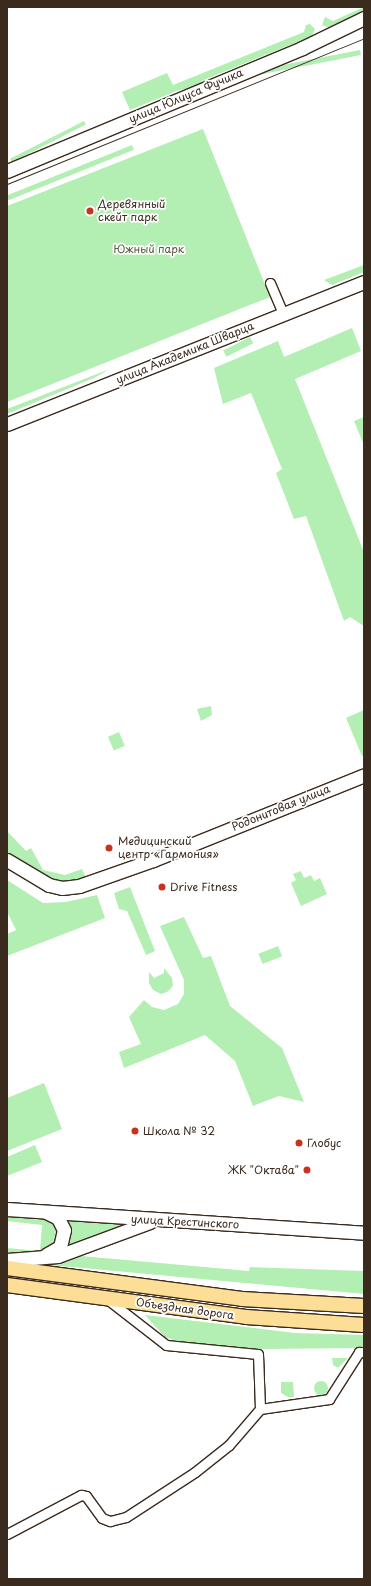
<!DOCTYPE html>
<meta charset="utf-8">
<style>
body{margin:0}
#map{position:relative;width:371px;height:1586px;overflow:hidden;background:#fff;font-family:"Playpen Sans",sans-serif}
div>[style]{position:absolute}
.green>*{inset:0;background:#b3eeb3;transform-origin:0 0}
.round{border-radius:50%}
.roads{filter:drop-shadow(1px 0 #3b2a1e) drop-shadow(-1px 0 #3b2a1e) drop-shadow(0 1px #3b2a1e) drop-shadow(0 -1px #3b2a1e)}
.street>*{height:9px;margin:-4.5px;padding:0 4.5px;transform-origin:4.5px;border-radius:4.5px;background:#fff}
.secondary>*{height:13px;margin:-6.5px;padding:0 6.5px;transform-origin:6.5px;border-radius:6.5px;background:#fff}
.primary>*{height:14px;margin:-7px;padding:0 7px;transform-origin:7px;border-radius:7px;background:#fdde96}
.tram>*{height:1px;margin:-0.5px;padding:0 0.5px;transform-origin:0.5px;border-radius:0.5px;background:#3b2a1e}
.dots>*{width:11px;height:11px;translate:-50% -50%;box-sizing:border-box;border:2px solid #fff;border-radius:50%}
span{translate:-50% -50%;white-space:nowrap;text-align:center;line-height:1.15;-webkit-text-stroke:3.5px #fff;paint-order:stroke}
.street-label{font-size:11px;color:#3b2a1e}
.poi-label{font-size:11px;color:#3b2a1e}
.left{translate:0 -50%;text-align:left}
.right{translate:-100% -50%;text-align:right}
.park-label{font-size:11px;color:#595b43}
.frame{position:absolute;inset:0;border:8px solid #3b2a1e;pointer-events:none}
</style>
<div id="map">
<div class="green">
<div style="clip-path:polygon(364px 7px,364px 11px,330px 28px,322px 25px,325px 17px,333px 21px)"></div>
<div style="clip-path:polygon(310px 24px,315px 29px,312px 36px,130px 110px,122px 92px,167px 73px,173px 85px,304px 32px,306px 25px)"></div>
<div style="left:360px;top:50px;width:5px;height:193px;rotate:79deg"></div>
<div style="left:84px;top:121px;width:4px;height:83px;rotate:63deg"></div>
<div style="clip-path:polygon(203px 129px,270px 297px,7px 402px,7px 206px)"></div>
<div style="left:132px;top:145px;width:5px;height:135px;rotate:68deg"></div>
<div style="clip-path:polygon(364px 265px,364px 272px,332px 285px,324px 280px)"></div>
<div style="clip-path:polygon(352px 328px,361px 351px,295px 379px,364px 552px,364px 626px,350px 617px,344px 621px,306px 516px,294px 519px,276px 473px,282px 469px,251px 393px,223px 404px,214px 368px,278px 341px,284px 357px)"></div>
<div style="left:250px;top:337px;width:7px;height:30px;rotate:63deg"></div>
<div style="clip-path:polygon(110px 369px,94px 378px,7px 414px,7px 409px)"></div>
<div style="clip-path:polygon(364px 417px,364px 445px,354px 421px)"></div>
<div style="clip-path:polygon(211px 706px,212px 715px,201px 721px,197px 709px)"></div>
<div style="clip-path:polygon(364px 710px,364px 755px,362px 756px,346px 718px)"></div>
<div style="left:119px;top:732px;width:15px;height:12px;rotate:67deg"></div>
<div style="clip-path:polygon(7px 831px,26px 851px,31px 848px,43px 870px,65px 875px,82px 869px,86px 878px,60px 883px,23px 866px,7px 853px)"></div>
<div style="clip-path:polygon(301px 871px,304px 878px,311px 875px,314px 881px,320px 878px,327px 894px,301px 906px,291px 883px,296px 880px,293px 874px)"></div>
<div style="clip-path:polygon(7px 880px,43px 903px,66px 902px,97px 895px,105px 918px,7px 956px,7px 934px,16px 930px,7px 912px)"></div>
<div style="clip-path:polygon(130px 887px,155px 951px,146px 955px,127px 911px,119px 909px,114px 893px)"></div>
<div style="clip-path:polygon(184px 917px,203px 958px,211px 956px,230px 1006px,282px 1048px,304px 1102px,279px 1096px,253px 1106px,235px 1061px,205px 1035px,124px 1068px,119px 1052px,141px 1044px,129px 1017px,144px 1000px,152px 1007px,164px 1010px,178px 1004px,184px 994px,184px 980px,160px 926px)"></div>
<div style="left:278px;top:946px;width:11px;height:21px;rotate:68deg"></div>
<div style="clip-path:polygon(164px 968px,172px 978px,173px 986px,167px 992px,161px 994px,153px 990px,149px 983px,149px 972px,154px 978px,164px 973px)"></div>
<div style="clip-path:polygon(44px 1083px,62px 1129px,7px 1151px,7px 1098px)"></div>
<div style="clip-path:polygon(35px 1145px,42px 1162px,7px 1176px,7px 1157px)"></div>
<div style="clip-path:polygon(7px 1215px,50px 1219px,58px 1229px,56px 1244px,38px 1255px,7px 1255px,7px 1248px,40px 1251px,42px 1225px,7px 1221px)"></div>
<div style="clip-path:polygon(65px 1219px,131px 1224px,67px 1249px,71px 1231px)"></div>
<div style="clip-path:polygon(81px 1256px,249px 1271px,250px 1267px,364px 1271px,364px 1294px,50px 1265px)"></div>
<div style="clip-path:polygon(145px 1315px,295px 1333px,364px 1335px,364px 1348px,258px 1349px,189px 1345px,165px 1337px)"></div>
<div style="clip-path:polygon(332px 1358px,348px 1358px,338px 1368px,333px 1365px)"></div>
<div class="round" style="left:314px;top:1381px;width:14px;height:14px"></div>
<div style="clip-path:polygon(281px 1382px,293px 1382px,294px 1397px,288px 1397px,281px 1393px)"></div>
</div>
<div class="roads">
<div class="street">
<div style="left:270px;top:283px;width:34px;rotate:67deg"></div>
<div style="left:107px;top:1299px;width:75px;rotate:37.9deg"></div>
<div style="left:166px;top:1345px;width:92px;rotate:5.6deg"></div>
<div style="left:258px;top:1354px;width:55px;rotate:87.9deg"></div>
<div style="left:260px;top:1409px;width:70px;rotate:-8.2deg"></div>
<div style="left:329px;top:1399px;width:56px;rotate:-57.4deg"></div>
<div style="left:359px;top:1352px;width:5px"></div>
<div style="left:7px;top:1534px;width:84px;rotate:-27.8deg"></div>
<div style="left:81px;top:1495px;width:5px;rotate:11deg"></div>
<div style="left:86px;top:1496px;width:27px;rotate:54deg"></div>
<div style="left:102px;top:1518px;width:9px;rotate:21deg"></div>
<div style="left:110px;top:1521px;width:16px;rotate:-14deg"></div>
<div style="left:126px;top:1517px;width:82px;rotate:-33.1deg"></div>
<div style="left:195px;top:1472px;width:43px;rotate:-38.5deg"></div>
<div style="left:229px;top:1445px;width:48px;rotate:-49.3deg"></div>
</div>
<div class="secondary">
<div style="left:7px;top:171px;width:320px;rotate:-22.6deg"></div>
<div style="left:302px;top:48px;width:69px;rotate:-25.8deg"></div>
<div style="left:7px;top:424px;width:384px;rotate:-21.7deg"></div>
<div style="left:7px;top:860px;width:49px;rotate:30.8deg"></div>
<div style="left:49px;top:885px;width:13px;rotate:13deg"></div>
<div style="left:62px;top:888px;width:17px;rotate:-7deg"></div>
<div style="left:79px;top:886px;width:78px;rotate:-19.4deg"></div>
<div style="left:153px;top:860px;width:227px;rotate:-21.9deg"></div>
<div style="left:7px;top:1209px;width:358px;rotate:3.8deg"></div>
<div style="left:46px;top:1255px;width:16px;rotate:-30deg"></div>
<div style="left:60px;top:1247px;width:17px;rotate:-77deg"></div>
<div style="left:64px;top:1230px;width:13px;rotate:-117deg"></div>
<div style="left:58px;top:1218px;width:13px;rotate:-153deg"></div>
<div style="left:7px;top:1260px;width:51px;rotate:-4.5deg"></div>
<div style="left:58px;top:1256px;width:98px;rotate:-20.3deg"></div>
</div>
<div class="primary">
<div style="left:7px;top:1268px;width:237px;rotate:7.5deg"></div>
<div style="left:242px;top:1299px;width:122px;rotate:3.3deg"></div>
<div style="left:7px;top:1285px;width:241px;rotate:7.6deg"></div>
<div style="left:246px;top:1317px;width:118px;rotate:3.9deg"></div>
</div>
</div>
<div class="tram">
<div style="left:7px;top:184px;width:386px;rotate:-22.2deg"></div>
</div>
<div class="dots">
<div style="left:90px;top:211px;background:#c8321e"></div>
<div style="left:109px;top:848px;background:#c8321e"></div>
<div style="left:162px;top:887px;background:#c8321e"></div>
<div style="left:135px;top:1131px;background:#c8321e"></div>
<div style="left:299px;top:1143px;background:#c8321e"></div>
<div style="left:307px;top:1170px;background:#c8321e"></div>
</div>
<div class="street-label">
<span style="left:186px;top:96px;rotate:-23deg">улица Юлиуса Фучика</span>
<span style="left:185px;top:353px;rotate:-22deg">улица Академика Шварца</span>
<span style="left:281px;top:808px;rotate:-22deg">Родонитовая улица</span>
<span style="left:185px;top:1222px;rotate:3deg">улица Крестинского</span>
<span style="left:185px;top:1309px;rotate:8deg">Объездная дорога</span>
</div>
<div class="poi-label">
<span class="left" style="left:98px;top:211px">Деревянный<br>скейт парк</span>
<span class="left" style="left:118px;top:848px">Медицинский<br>центр «Гармония»</span>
<span class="left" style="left:170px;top:887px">Drive Fitness</span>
<span class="left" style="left:143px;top:1131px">Школа № 32</span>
<span class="left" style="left:307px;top:1143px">Глобус</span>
<span class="right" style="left:299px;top:1170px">ЖК "Октава"</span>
</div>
<div class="park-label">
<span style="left:149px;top:249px">Южный парк</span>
</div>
<div class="frame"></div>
</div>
